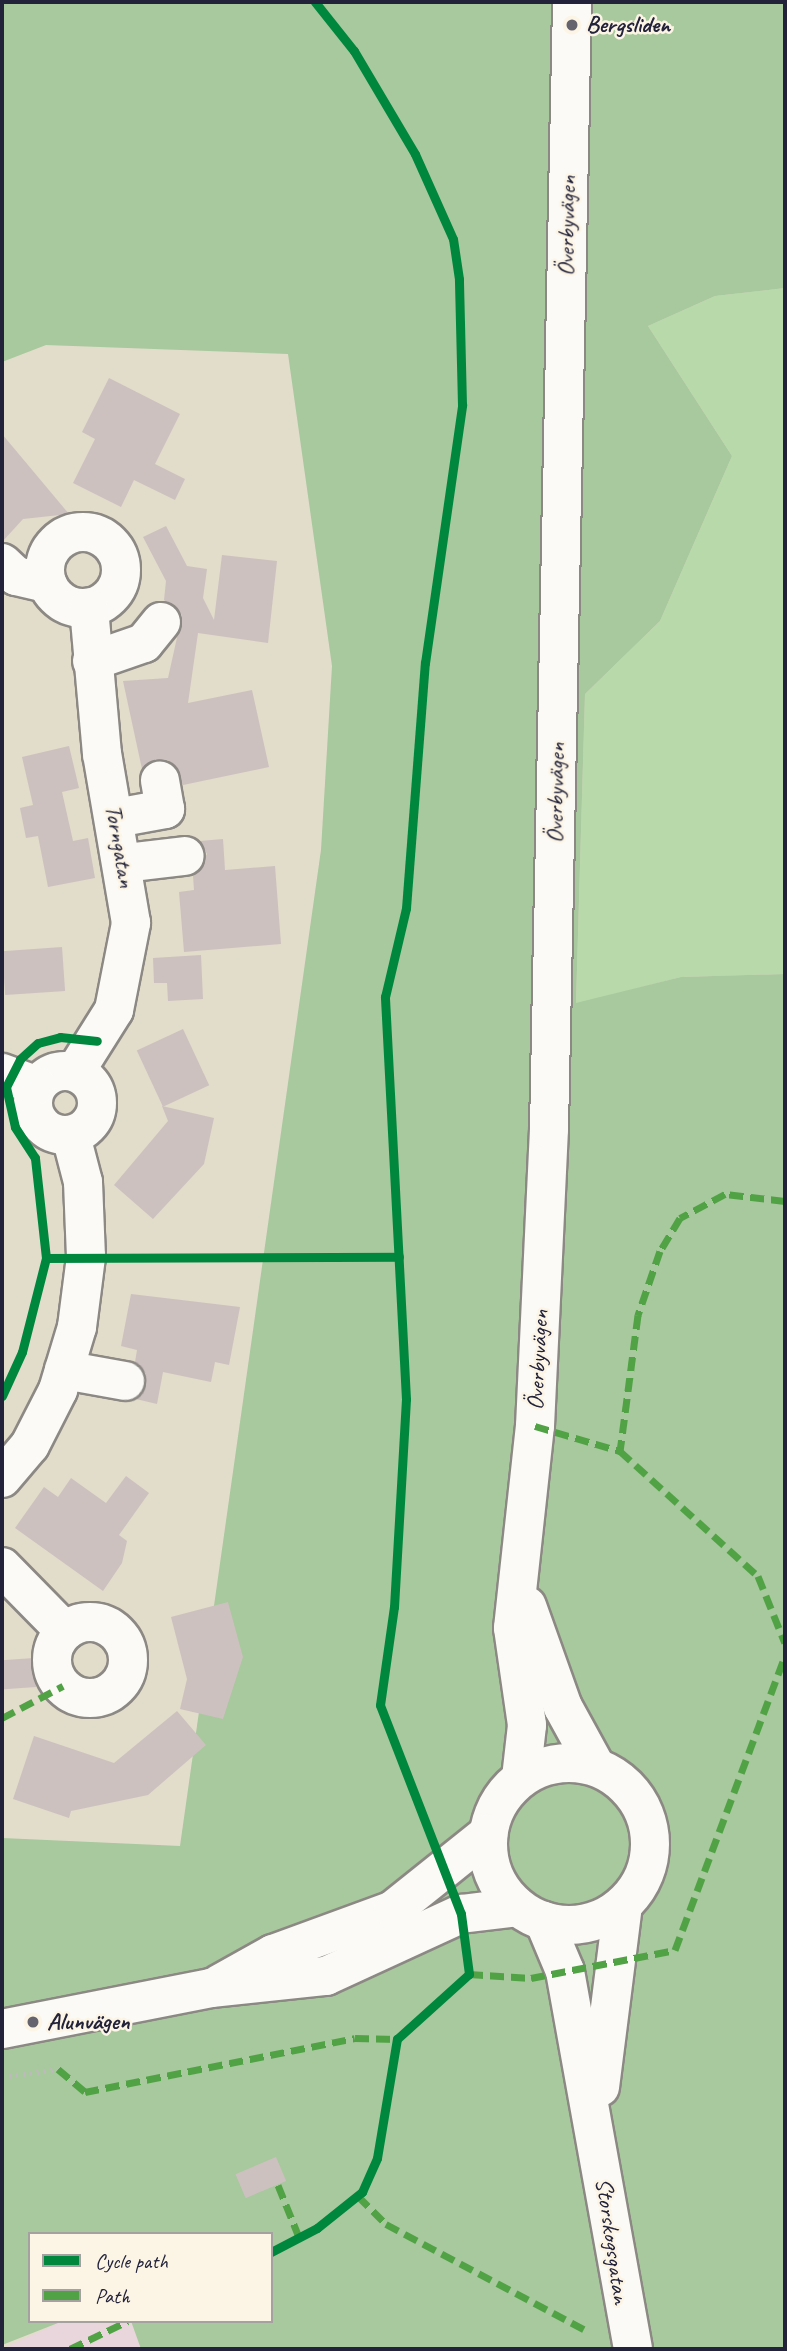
<!DOCTYPE html>
<meta charset="utf-8">
<style>
body{margin:0}
#map{position:relative;width:787px;height:2351px;overflow:hidden;background:#e2dcca;font-family:Caveat,sans-serif}
div>[style]{position:absolute}
.built>*{inset:0;background:#e8d6dc}
.green>*{inset:0;background:#b8d9a9}
.forest>*{inset:0;background:#a8c89d}
.building>*{inset:0;background:#ccc1bf;transform-origin:0 0}
.path>*{height:4.5px;margin-top:-2.25px;transform-origin:0;background:repeating-linear-gradient(90deg,#bcbaba 0 2px,transparent 0 7px)}
.roads{filter:drop-shadow(2px 0 #8c8884) drop-shadow(-2px 0 #8c8884) drop-shadow(0 2px #8c8884) drop-shadow(0 -2px #8c8884)}
.minor>*{height:38px;margin:-19px;padding:0 19px;transform-origin:19px;border-radius:19px;background:#fbfaf7}
.minor>.ring{margin:-19px;padding:0;box-sizing:content-box;background:none;border:38px solid #fbfaf7;border-radius:50%}
.quiet>*{height:7px;margin-top:-3.5px;transform-origin:0;background:repeating-linear-gradient(90deg,#50a245 0 14px,transparent 0 21px)}
.cycleway>*{height:9px;margin:-4.5px;padding:0 4.5px;transform-origin:4.5px;border-radius:4.5px;background:#00873e}
.dots>*{width:19px;height:19px;translate:-50% -50%;box-sizing:border-box;border:4px solid #fcf5e5;border-radius:50%}
span{translate:-50% -50%;white-space:nowrap;text-align:center;line-height:1.15;-webkit-text-stroke:5px #fcf5e5;paint-order:stroke}
.poi-label{font-size:24px;color:#22223b;font-weight:700}
.left{translate:0 -50%;text-align:left}
.street-label{font-size:24px;color:#22223b}
.frame{position:absolute;inset:0;border:4px solid #22223b;pointer-events:none}
.legend{position:absolute;left:28px;top:2232px;width:245px;height:91px;box-sizing:border-box;background:#fcf5e5;border:2px solid #a5a1a1;margin:0;padding:9px 12px;list-style:none;font-size:21px;color:#22223b}
.legend li{display:flex;align-items:center;gap:14px;height:35px}
.legend b{width:35px;border:2px solid #a5a1a1}
</style>
<div id="map">
<div class="built">
<div style="clip-path:polygon(63px 2321px,131px 2321px,141px 2349px,2px 2349px)"></div>
</div>
<div class="green">
<div style="clip-path:polygon(785px 288px,785px 974px,681px 977px,576px 1004px,585px 694px,660px 621px,732px 456px,648px 326px,715px 296px)"></div>
</div>
<div class="forest">
<div style="clip-path:polygon(2px 2px,785px 2px,785px 288px,715px 296px,648px 326px,732px 456px,660px 621px,585px 694px,576px 1003px,681px 977px,785px 974px,785px 2349px,141px 2349px,131px 2321px,271px 2321px,271px 2234px,30px 2234px,30px 2321px,63px 2321px,2px 2345px,2px 1838px,180px 1846px,321px 850px,332px 666px,288px 354px,46px 345px,2px 362px)"></div>
</div>
<div class="building">
<div style="clip-path:polygon(109px 378px,180px 414px,155px 464px,185px 479px,175px 500px,134px 480px,121px 507px,73px 483px,95px 439px,82px 432px)"></div>
<div style="clip-path:polygon(2px 434px,69px 514px,23px 519px,2px 542px)"></div>
<div style="clip-path:polygon(166px 526px,187px 566px,207px 569px,203px 598px,214px 620px,222px 555px,277px 561px,268px 643px,198px 633px,188px 703px,252px 690px,269px 767px,183px 785px,168px 760px,156px 759px,142px 769px,123px 681px,168px 678px,182px 615px,164px 600px,166px 581px,143px 537px)"></div>
<div style="clip-path:polygon(69px 746px,79px 788px,62px 792px,73px 841px,88px 838px,95px 878px,48px 887px,38px 836px,26px 838px,20px 808px,33px 805px,22px 757px)"></div>
<div style="clip-path:polygon(223px 839px,225px 870px,275px 866px,281px 944px,184px 952px,179px 892px,194px 890px,193px 876px,207px 854px,200px 841px)"></div>
<div style="left:62px;top:947px;width:44px;height:60px;rotate:86deg"></div>
<div style="clip-path:polygon(201px 955px,203px 999px,168px 1001px,167px 983px,154px 983px,153px 958px)"></div>
<div style="left:183px;top:1029px;width:62px;height:51px;rotate:65deg"></div>
<div style="clip-path:polygon(162px 1106px,214px 1118px,204px 1164px,153px 1219px,114px 1185px,168px 1121px)"></div>
<div style="clip-path:polygon(131px 1294px,240px 1307px,229px 1365px,215px 1362px,211px 1382px,163px 1372px,157px 1404px,136px 1399px,146px 1374px,135px 1362px,137px 1350px,121px 1346px)"></div>
<div style="clip-path:polygon(126px 1476px,149px 1493px,119px 1535px,127px 1541px,122px 1563px,103px 1591px,15px 1528px,44px 1487px,58px 1497px,71px 1478px,106px 1503px)"></div>
<div style="clip-path:polygon(228px 1602px,243px 1657px,223px 1719px,180px 1709px,187px 1679px,171px 1617px)"></div>
<div style="left:34px;top:1658px;width:29px;height:32px;rotate:86deg"></div>
<div style="clip-path:polygon(177px 1711px,206px 1745px,148px 1795px,71px 1811px,69px 1818px,13px 1799px,34px 1736px,114px 1763px)"></div>
<div style="left:276px;top:2157px;width:26px;height:44px;rotate:67deg"></div>
</div>
<div class="path">
<div style="left:2px;top:2077px;width:57px;rotate:-8.1deg"></div>
</div>
<div class="roads">
<div class="minor">
<div class="ring" style="left:45px;top:532px;width:38px;height:38px"></div>
<div style="left:2px;top:563px;width:19px;rotate:43deg"></div>
<div style="left:16px;top:576px;width:32px;rotate:13deg"></div>
<div style="left:92px;top:661px;width:55px;rotate:-19.1deg"></div>
<div style="left:144px;top:643px;width:27px;rotate:-51deg"></div>
<div style="left:116px;top:818px;width:50px;rotate:-10.4deg"></div>
<div style="left:165px;top:809px;width:29px;rotate:-100deg"></div>
<div style="left:125px;top:863px;width:60px;rotate:-6.7deg"></div>
<div class="ring" style="left:33px;top:1071px;width:26px;height:26px"></div>
<div style="left:75px;top:1072px;width:73px;rotate:-57.8deg"></div>
<div style="left:114px;top:1010px;width:89px;rotate:-78.9deg"></div>
<div style="left:131px;top:923px;width:171px;rotate:-99.7deg"></div>
<div style="left:102px;top:754px;width:147px;rotate:-95.1deg"></div>
<div style="left:2px;top:1073px;width:37px;rotate:20deg"></div>
<div style="left:64px;top:1370px;width:62px;rotate:10.2deg"></div>
<div style="left:2px;top:1478px;width:43px;rotate:-49.7deg"></div>
<div style="left:30px;top:1445px;width:62px;rotate:-63deg"></div>
<div style="left:58px;top:1390px;width:66px;rotate:-73.2deg"></div>
<div style="left:77px;top:1327px;width:71px;rotate:-82.7deg"></div>
<div style="left:86px;top:1257px;width:75px;rotate:-92.3deg"></div>
<div style="left:83px;top:1182px;width:48px;rotate:-104.6deg"></div>
<div style="left:2px;top:1567px;width:90px;rotate:45.5deg"></div>
<div style="left:527px;top:1606px;width:107px;rotate:70.4deg"></div>
<div style="left:563px;top:1707px;width:68px;rotate:61.2deg"></div>
<div class="ring" style="left:52px;top:1622px;width:38px;height:38px"></div>
<div class="ring" style="left:488px;top:1763px;width:124px;height:124px"></div>
<div style="left:521px;top:1778px;width:53px;rotate:-83.5deg"></div>
<div style="left:527px;top:1725px;width:98px;rotate:-98.2deg"></div>
<div style="left:513px;top:1628px;width:203px;rotate:-83.8deg"></div>
<div style="left:535px;top:1426px;width:297px;rotate:-87.3deg"></div>
<div style="left:549px;top:1129px;width:1127px;rotate:-88.83deg"></div>
<div style="left:544px;top:1921px;width:54px;rotate:67.2deg"></div>
<div style="left:565px;top:1971px;width:384px;rotate:79.8deg"></div>
<div style="left:219px;top:1984px;width:62px;rotate:-29.1deg"></div>
<div style="left:273px;top:1954px;width:128px;rotate:-20.1deg"></div>
<div style="left:393px;top:1910px;width:122px;rotate:-38.7deg"></div>
<div style="left:2px;top:2029px;width:213px;rotate:-11.1deg"></div>
<div style="left:211px;top:1988px;width:116px;rotate:-6deg"></div>
<div style="left:326px;top:1976px;width:149px;rotate:-24.7deg"></div>
<div style="left:461px;top:1914px;width:57px;rotate:-7deg"></div>
<div style="left:600px;top:2087px;width:183px;rotate:-82.8deg"></div>
</div>
</div>
<div class="quiet">
<div style="left:785px;top:1201px;width:60px;rotate:-173.3deg"></div>
<div style="left:725px;top:1194px;width:51px;rotate:151.9deg"></div>
<div style="left:680px;top:1218px;width:39px;rotate:121deg"></div>
<div style="left:660px;top:1251px;width:68px;rotate:109deg"></div>
<div style="left:638px;top:1315px;width:137px;rotate:97.5deg"></div>
<div style="left:620px;top:1451px;width:186px;rotate:42.2deg"></div>
<div style="left:758px;top:1576px;width:72px;rotate:68.1deg"></div>
<div style="left:535px;top:1426px;width:89px;rotate:16.4deg"></div>
<div style="left:2px;top:1718px;width:69px;rotate:-27.7deg"></div>
<div style="left:469px;top:1974px;width:62px;rotate:3.7deg"></div>
<div style="left:531px;top:1978px;width:147px;rotate:-11deg"></div>
<div style="left:675px;top:1950px;width:314px;rotate:-69.5deg"></div>
<div style="left:58px;top:2069px;width:35px;rotate:40deg"></div>
<div style="left:85px;top:2092px;width:275px;rotate:-11.3deg"></div>
<div style="left:355px;top:2038px;width:42px;rotate:1.4deg"></div>
<div style="left:278px;top:2185px;width:56px;rotate:68deg"></div>
<div style="left:358px;top:2196px;width:40px;rotate:45deg"></div>
<div style="left:386px;top:2224px;width:225px;rotate:28deg"></div>
<div style="left:70px;top:2349px;width:64px;rotate:-25.8deg"></div>
</div>
<div class="cycleway">
<div style="left:46px;top:1258px;width:101px;rotate:-96.3deg"></div>
<div style="left:35px;top:1158px;width:37px;rotate:-123deg"></div>
<div style="left:15px;top:1127px;width:41px;rotate:-102.7deg"></div>
<div style="left:6px;top:1087px;width:31px;rotate:-63deg"></div>
<div style="left:20px;top:1059px;width:24px;rotate:-42deg"></div>
<div style="left:38px;top:1043px;width:23px;rotate:-15deg"></div>
<div style="left:60px;top:1037px;width:37px;rotate:6deg"></div>
<div style="left:2px;top:1396px;width:48px;rotate:-65.6deg"></div>
<div style="left:22px;top:1352px;width:97px;rotate:-75.7deg"></div>
<div style="left:46px;top:1258px;width:353px;rotate:-0.2deg"></div>
<div style="left:271px;top:2252px;width:52px;rotate:-27.6deg"></div>
<div style="left:317px;top:2228px;width:58px;rotate:-38.7deg"></div>
<div style="left:362px;top:2192px;width:37px;rotate:-66deg"></div>
<div style="left:377px;top:2158px;width:121px;rotate:-80.5deg"></div>
<div style="left:397px;top:2039px;width:97px;rotate:-42.1deg"></div>
<div style="left:469px;top:1974px;width:61px;rotate:-97.6deg"></div>
<div style="left:461px;top:1914px;width:224px;rotate:-111.2deg"></div>
<div style="left:380px;top:1705px;width:99px;rotate:-81.9deg"></div>
<div style="left:394px;top:1607px;width:208px;rotate:-86.7deg"></div>
<div style="left:406px;top:1399px;width:403px;rotate:-93deg"></div>
<div style="left:385px;top:997px;width:91px;rotate:-76.7deg"></div>
<div style="left:406px;top:908px;width:246px;rotate:-85.6deg"></div>
<div style="left:425px;top:663px;width:261px;rotate:-81.8deg"></div>
<div style="left:462px;top:405px;width:126px;rotate:-91.4deg"></div>
<div style="left:459px;top:279px;width:40px;rotate:-98.5deg"></div>
<div style="left:453px;top:239px;width:93px;rotate:-114.1deg"></div>
<div style="left:415px;top:154px;width:120px;rotate:-120.6deg"></div>
<div style="left:354px;top:51px;width:63px;rotate:-128.5deg"></div>
</div>
<div class="dots">
<div style="left:572px;top:25px;background:#65636d"></div>
<div style="left:33px;top:2022px;background:#65636d"></div>
</div>
<div class="poi-label">
<span class="left" style="left:586px;top:25px">Bergsliden</span>
<span class="left" style="left:47px;top:2022px">Alunvägen</span>
</div>
<div class="street-label">
<span style="left:567px;top:226px;rotate:-89deg">Överbyvägen</span>
<span style="left:556px;top:793px;rotate:-89deg">Överbyvägen</span>
<span style="left:120px;top:846px;rotate:80deg">Torngatan</span>
<span style="left:538px;top:1360px;rotate:-87deg">Överbyvägen</span>
<span style="left:612px;top:2241px;rotate:82deg">Storskogsgatan</span>
</div>
<div class="frame"></div>
<ul class="legend">
<li><b style="height:9px;background:#00873e"></b>Cycle path</li>
<li><b style="height:9px;background:#50a245"></b>Path</li>
</ul>
</div>
